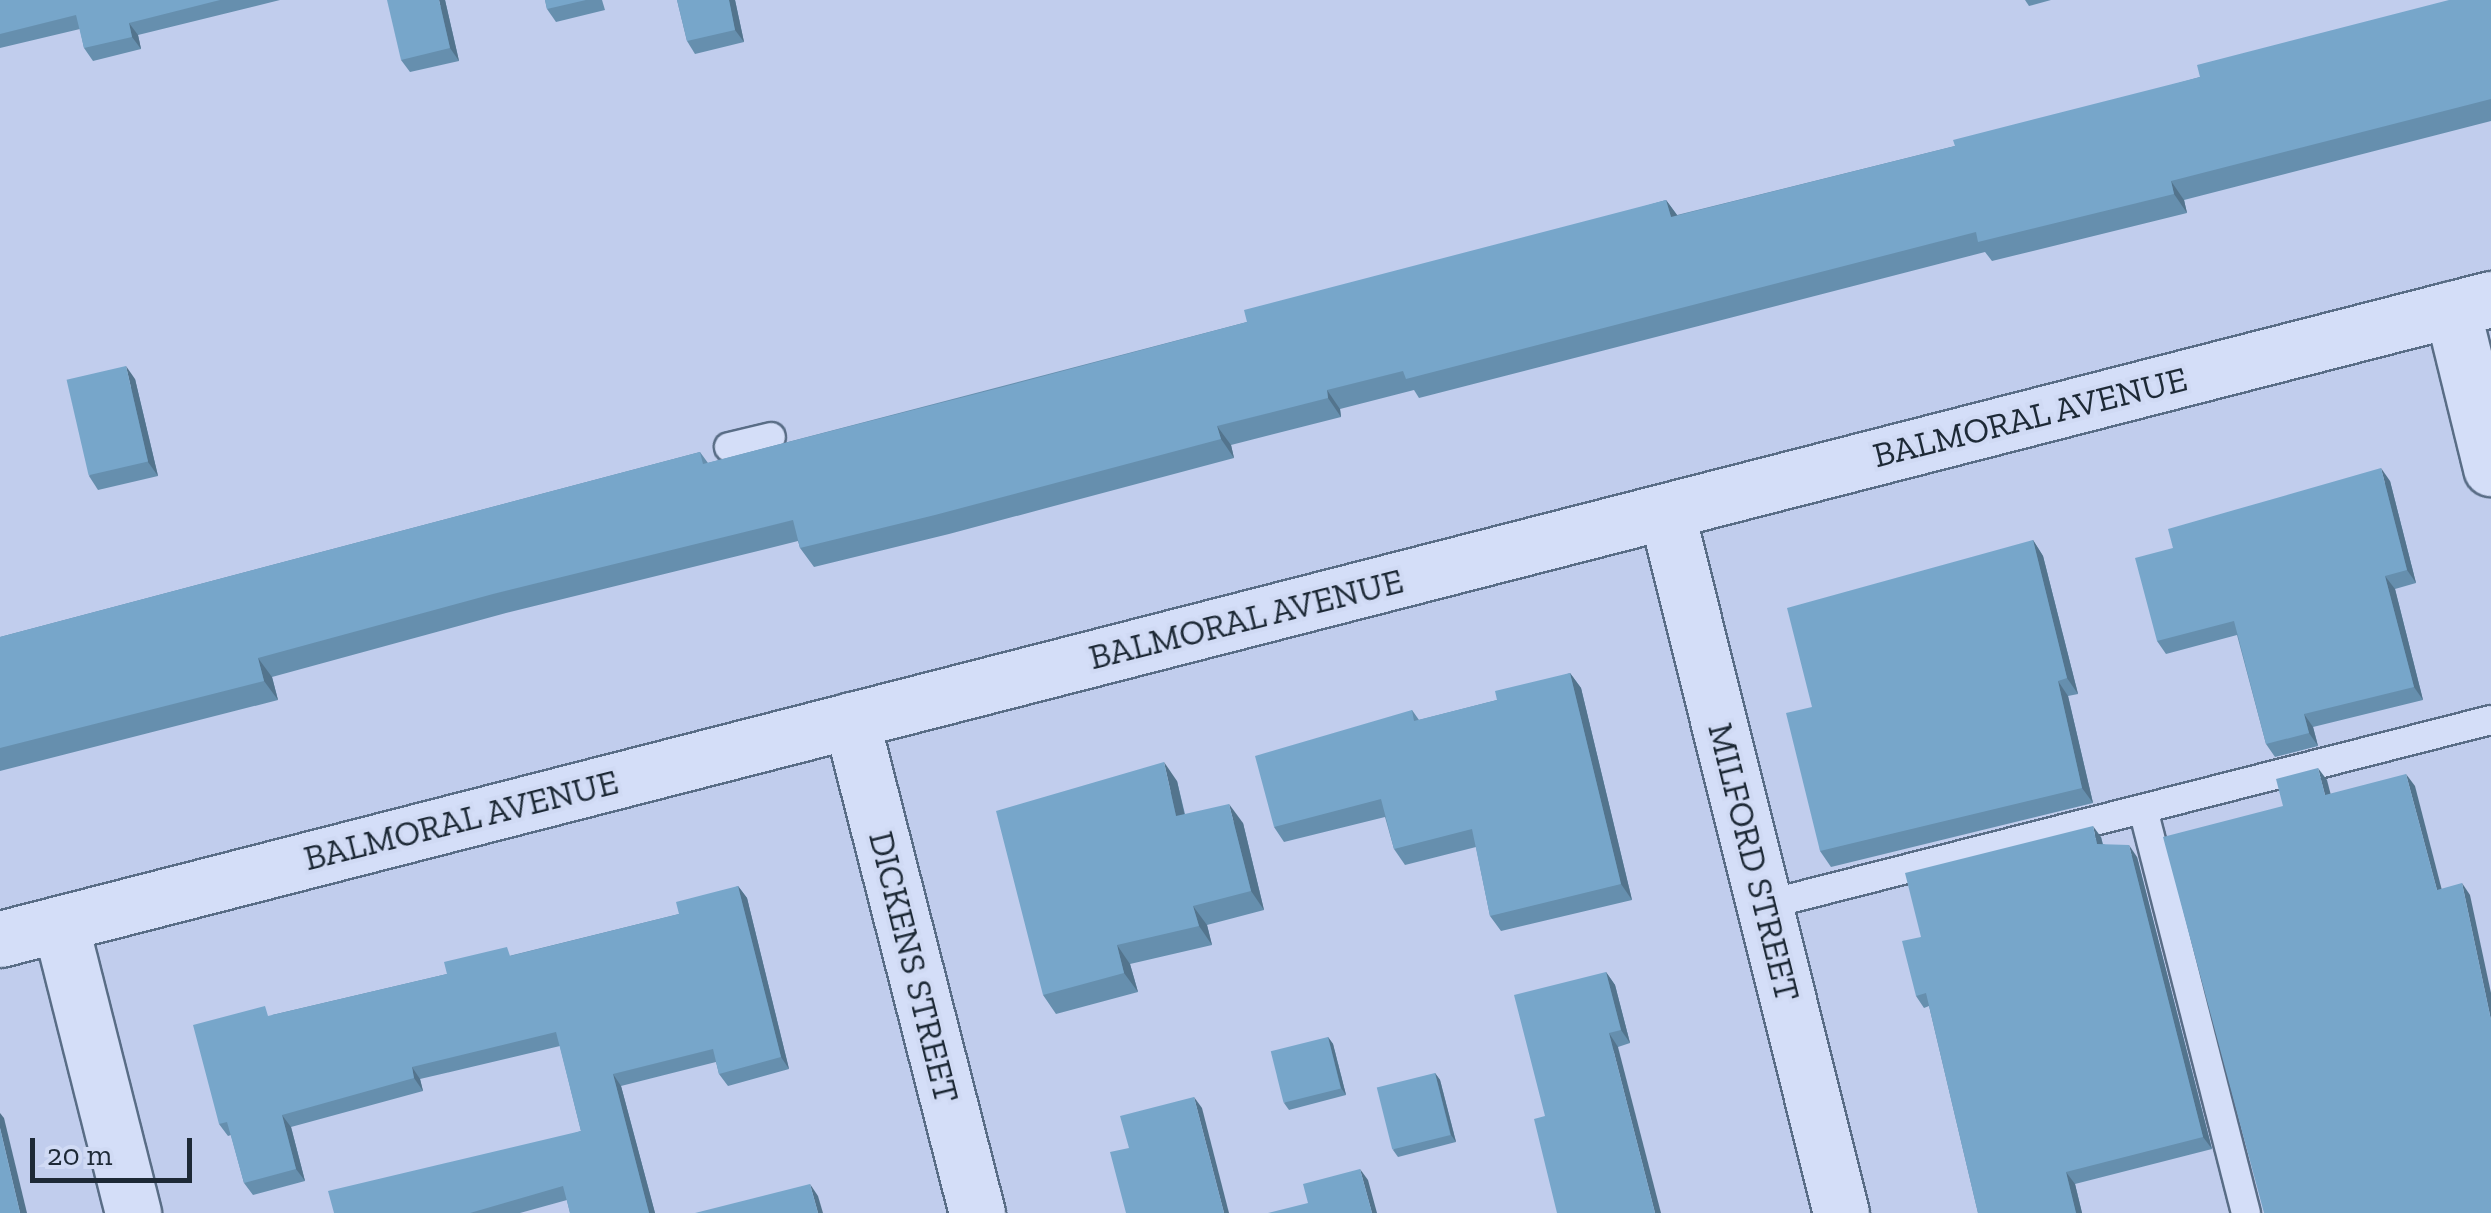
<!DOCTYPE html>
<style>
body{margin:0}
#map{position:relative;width:2491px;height:1213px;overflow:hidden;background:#c1cded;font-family:"Zilla Slab",serif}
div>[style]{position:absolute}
.roads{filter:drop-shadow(2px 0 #596d86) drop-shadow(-2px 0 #596d86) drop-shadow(0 2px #596d86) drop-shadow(0 -2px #596d86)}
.lane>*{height:28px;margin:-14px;padding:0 14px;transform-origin:14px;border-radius:14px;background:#d4def8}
.street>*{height:55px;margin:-27.5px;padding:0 27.5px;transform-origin:27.5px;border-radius:27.5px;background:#d4def8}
.wall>*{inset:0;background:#668fae}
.shaded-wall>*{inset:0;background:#53748d}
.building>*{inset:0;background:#77a6ca;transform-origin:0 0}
span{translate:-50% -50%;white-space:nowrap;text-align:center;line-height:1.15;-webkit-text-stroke:8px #d0daf4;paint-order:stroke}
.street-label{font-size:35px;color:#1d2936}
.scale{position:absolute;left:30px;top:1138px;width:162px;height:45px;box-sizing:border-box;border:5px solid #1d2936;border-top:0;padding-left:12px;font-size:30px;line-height:35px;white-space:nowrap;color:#1d2936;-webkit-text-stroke:8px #d0daf4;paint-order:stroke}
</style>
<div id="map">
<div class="roads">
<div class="lane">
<div style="left:729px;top:447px;width:43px;rotate:-13.4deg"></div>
<div style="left:2143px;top:809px;width:417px;rotate:75.7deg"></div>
<div style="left:1765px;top:905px;width:749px;rotate:-14.3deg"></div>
</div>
<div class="street">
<div style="left:2452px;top:309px;width:164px;rotate:76.2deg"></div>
<div style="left:1666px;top:511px;width:723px;rotate:76deg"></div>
<div style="left:851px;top:720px;width:509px;rotate:75.66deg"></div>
<div style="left:60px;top:924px;width:298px;rotate:75.8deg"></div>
<div style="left:0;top:939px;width:2572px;rotate:-14.41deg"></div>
</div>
</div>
<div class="wall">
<div style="clip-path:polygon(0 0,280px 0,138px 35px,141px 49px,93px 61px,84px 48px,80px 29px,0 48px)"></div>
<div style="clip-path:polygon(445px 0,459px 61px,410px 72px,401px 60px)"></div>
<div style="clip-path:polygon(545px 0,602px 0,605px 10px,556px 22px,547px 9px)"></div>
<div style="clip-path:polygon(677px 0,735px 0,744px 42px,695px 54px,687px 41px)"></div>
<div style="clip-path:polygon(2025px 0,2051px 0,2029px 6px)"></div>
<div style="clip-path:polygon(2491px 0,2491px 121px,2184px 200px,2187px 213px,1992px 261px,1985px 252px,1419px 398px,1414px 390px,1340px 409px,1341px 417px,1231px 445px,1234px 458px,949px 534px,814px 567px,800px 548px,798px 541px,506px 613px,272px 677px,278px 700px,0 771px,0 637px,700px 452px,708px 463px,1247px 322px,1666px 200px,1677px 215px,1955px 146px,2200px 77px)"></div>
<div style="clip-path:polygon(135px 379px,158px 476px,98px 490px,89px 476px)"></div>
<div style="clip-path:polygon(2390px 481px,2416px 583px,2395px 589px,2423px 700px,2313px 727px,2318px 746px,2275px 757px,2266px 744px,2237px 635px,2166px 654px,2157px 641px,2173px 548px)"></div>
<div style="clip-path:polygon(2033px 540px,2043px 556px,2078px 694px,2068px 696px,2093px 803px,1831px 867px,1820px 851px,1812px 707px)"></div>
<div style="clip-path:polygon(1570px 673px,1581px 688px,1632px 900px,1501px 931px,1490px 916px,1476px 847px,1405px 865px,1394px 849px,1385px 817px,1284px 842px,1274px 827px,1412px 710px,1419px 720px,1497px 700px)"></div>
<div style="clip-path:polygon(1177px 781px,1185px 814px,1243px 823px,1264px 910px,1207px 925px,1212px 945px,1130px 964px,1138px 992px,1056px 1014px,1043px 995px)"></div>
<div style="clip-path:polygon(2101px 837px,2103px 844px,2137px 857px,2212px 1149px,2075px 1184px,2082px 1213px,1978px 1213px,1929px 1006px,1924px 1008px,1916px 996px,1921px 937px)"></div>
<div style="clip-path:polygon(738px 886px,747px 898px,789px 1069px,728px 1086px,719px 1074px,716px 1062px,621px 1086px,655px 1213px,570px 1213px,567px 1200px,520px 1213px,334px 1213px,581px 1131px,560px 1046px,420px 1079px,423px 1091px,291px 1127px,305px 1181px,253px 1195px,244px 1183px,231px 1135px,228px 1136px,219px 1124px,272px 1015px,447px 974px,513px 955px,679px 914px)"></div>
<div style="clip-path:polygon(1606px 972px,1615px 985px,1630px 1043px,1618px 1047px,1545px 1116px)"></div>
<div style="clip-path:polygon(1328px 1037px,1333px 1044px,1346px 1095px,1289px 1110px,1284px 1103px)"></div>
<div style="clip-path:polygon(1435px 1073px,1440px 1080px,1456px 1142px,1398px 1157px,1393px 1150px)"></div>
</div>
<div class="shaded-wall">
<div style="clip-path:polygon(439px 0,445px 0,459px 61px,450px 48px)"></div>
<div style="clip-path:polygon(729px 0,735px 0,744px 42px,735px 30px)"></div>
<div style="clip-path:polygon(129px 23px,138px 35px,141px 49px,132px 37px)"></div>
<div style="clip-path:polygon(2171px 181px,2184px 200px,2187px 213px,2174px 194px)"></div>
<div style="clip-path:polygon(1666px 200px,1680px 219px,1671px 217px)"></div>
<div style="clip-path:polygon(126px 366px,135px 379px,158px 476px,148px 462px)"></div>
<div style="clip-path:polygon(1327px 390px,1340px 409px,1341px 417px,1328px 398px)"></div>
<div style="clip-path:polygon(1217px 426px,1231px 445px,1234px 458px,1221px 439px)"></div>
<div style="clip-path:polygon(2381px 468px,2390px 481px,2416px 583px,2407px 570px)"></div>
<div style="clip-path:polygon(2033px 540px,2043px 556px,2078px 694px,2067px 678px)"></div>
<div style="clip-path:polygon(2385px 576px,2395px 589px,2423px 700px,2414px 687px)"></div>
<div style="clip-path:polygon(258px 658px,272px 677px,278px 700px,264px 681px)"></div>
<div style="clip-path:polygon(1570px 673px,1581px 688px,1632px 900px,1621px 884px)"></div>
<div style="clip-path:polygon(2058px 681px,2068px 696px,2093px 803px,2082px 788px)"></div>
<div style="clip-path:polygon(2304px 714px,2313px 727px,2318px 746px,2309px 733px)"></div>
<div style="clip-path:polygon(1164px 762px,1177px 781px,1189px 835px,1176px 816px)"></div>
<div style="clip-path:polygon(2318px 768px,2327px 780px,2334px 807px,2325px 795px)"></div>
<div style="clip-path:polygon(2406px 774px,2415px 786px,2445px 902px,2437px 890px)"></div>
<div style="clip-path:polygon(1229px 804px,1243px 823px,1264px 910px,1251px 891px)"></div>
<div style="clip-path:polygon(2093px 826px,2101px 837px,2105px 856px,2097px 844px)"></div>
<div style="clip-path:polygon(2129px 845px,2137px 857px,2212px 1149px,2203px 1137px)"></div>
<div style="clip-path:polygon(2462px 883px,2470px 895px,2491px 993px,2491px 1020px)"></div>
<div style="clip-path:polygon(738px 886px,747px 898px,789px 1069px,781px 1057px)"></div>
<div style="clip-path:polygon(1193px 906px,1207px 925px,1212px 945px,1199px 926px)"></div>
<div style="clip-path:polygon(1117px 945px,1130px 964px,1138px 992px,1124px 973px)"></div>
<div style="clip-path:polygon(1606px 972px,1615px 985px,1630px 1043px,1621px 1030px)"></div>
<div style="clip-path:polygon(1609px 1033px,1618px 1047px,1661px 1213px,1655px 1213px)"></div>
<div style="clip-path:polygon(1328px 1037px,1333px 1044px,1346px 1095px,1341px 1088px)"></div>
<div style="clip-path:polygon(412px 1067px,420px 1079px,423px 1091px,414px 1078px)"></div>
<div style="clip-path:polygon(1435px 1073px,1440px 1080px,1456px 1142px,1451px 1135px)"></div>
<div style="clip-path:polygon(613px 1074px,621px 1086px,655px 1213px,649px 1213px)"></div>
<div style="clip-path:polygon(1194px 1097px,1202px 1108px,1229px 1213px,1224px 1213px)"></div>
<div style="clip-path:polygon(0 1113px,4px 1118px,27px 1213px,20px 1213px,0 1128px)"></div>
<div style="clip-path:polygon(282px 1115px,291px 1127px,305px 1181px,296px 1169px)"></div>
<div style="clip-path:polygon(1360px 1169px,1368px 1180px,1377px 1213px,1372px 1213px)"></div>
<div style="clip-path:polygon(2066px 1172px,2075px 1184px,2082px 1213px,2076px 1213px)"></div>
<div style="clip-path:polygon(810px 1184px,818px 1196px,823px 1213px,818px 1213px)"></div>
</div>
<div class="building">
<div style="clip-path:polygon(0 0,220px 0,129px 23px,132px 37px,84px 48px,76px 15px,0 34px)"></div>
<div style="clip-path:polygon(387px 0,439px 0,450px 48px,401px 60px)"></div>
<div style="clip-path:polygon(545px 0,586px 0,547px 9px)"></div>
<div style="clip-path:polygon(677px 0,729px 0,735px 30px,687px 41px)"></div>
<div style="clip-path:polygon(2449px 0,2491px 0,2491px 99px,2171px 181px,2174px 194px,1978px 242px,1976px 232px,1406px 379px,1403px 371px,1327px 390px,1328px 398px,1217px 426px,1221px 439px,935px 515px,800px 548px,793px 520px,493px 594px,258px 658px,264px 681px,0 748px,0 637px,700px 452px,703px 464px,999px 388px,1247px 322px,1244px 310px,1666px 200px,1671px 217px,1955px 146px,1953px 140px,2200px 77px,2197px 65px)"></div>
<div style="left:126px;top:366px;width:98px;height:61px;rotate:77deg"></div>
<div style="clip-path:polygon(2381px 468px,2407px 570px,2385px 576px,2414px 687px,2304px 714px,2309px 733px,2266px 744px,2234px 621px,2157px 641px,2135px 558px,2173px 548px,2168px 529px)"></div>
<div style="clip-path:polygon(2033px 540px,2067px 678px,2058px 681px,2082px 788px,1820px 851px,1786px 713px,1812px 707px,1787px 608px)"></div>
<div style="clip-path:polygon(1570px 673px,1621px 884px,1490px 916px,1472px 829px,1394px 849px,1381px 799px,1274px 827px,1255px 756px,1412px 710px,1414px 721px,1497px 700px,1495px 691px)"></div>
<div style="clip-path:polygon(1164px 762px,1176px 816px,1229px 804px,1251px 891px,1193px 906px,1199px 926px,1117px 945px,1124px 973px,1043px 995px,996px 811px)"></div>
<div style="clip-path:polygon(2318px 768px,2325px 795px,2406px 774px,2437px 890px,2462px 883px,2491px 1020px,2491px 1213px,2264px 1213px,2163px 837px,2283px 806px,2276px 779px)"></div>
<div style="clip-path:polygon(2093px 826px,2097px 844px,2129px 845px,2203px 1137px,2066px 1172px,2076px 1213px,1978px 1213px,1926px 993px,1916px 996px,1902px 941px,1921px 937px,1905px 873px)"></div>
<div style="clip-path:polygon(738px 886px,781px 1057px,719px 1074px,713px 1049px,613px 1074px,649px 1213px,570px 1213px,563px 1186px,470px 1213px,334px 1213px,328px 1191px,581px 1131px,556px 1032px,412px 1067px,414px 1078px,282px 1115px,296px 1169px,244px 1183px,227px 1122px,219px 1124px,193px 1025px,265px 1006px,268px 1016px,447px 974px,444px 962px,507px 947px,510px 956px,679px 914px,676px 902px)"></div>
<div style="clip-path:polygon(1606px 972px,1621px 1030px,1609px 1033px,1655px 1213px,1557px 1213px,1534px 1119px,1545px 1116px,1514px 995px)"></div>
<div style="left:1328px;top:1037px;width:53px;height:59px;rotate:76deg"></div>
<div style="left:1435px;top:1073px;width:64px;height:60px;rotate:76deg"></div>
<div style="clip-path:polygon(1194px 1097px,1224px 1213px,1126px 1213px,1110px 1152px,1129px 1148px,1120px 1116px)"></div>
<div style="clip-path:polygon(0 1128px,20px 1213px,0 1213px)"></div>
<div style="clip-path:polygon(1360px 1169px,1372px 1213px,1268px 1213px,1308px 1203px,1303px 1184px)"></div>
<div style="clip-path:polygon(810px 1184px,818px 1213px,695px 1213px)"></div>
</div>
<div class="street-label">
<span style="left:2030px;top:417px;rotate:-14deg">BALMORAL AVENUE</span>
<span style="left:1246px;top:619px;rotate:-14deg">BALMORAL AVENUE</span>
<span style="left:461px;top:820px;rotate:-14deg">BALMORAL AVENUE</span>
<span style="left:1754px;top:862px;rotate:76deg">MILFORD STREET</span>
<span style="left:914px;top:967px;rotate:76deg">DICKENS STREET</span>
</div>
<div class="scale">20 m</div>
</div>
